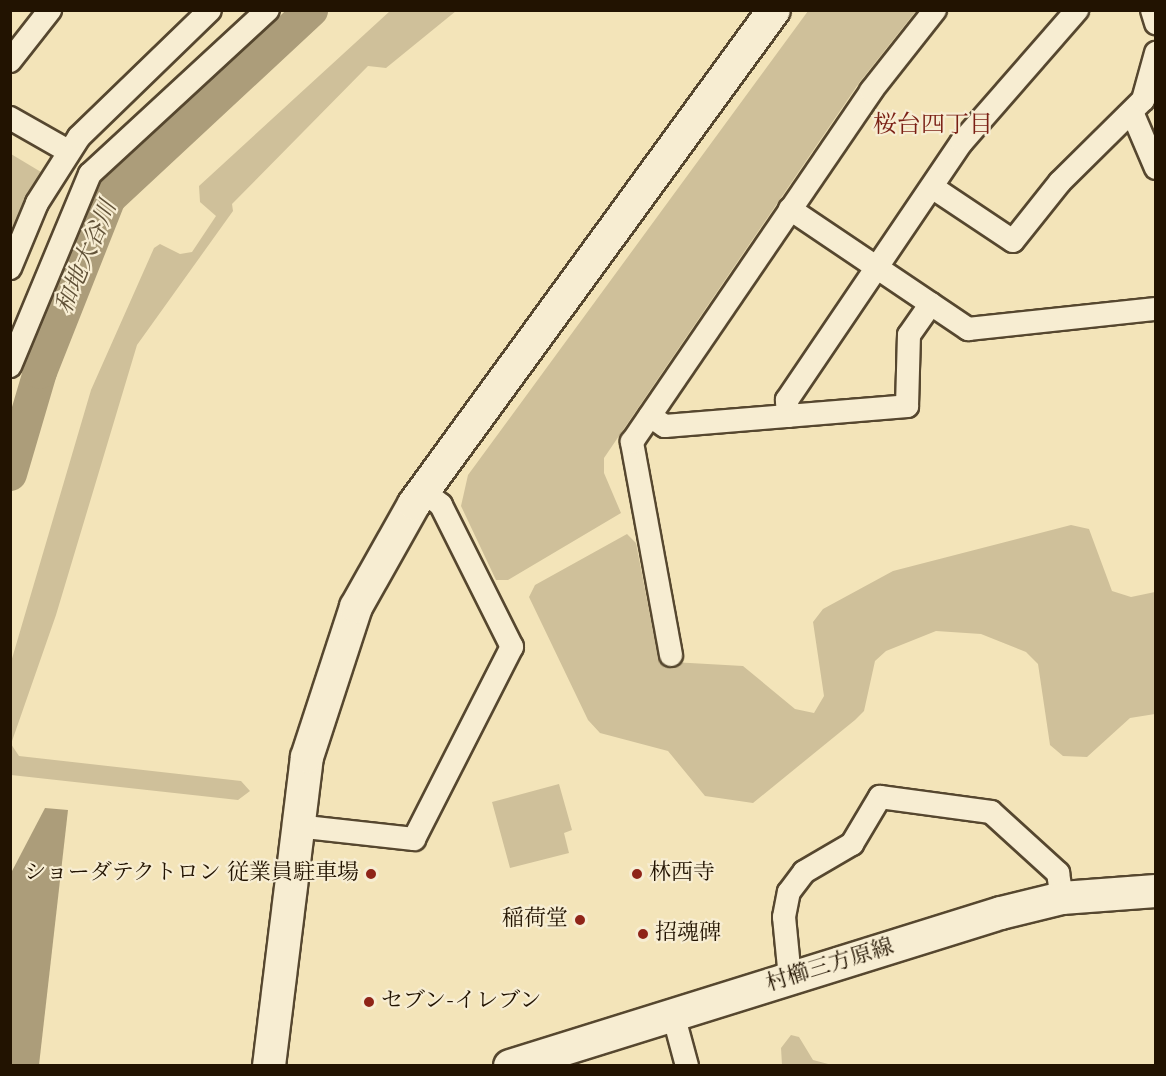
<!DOCTYPE html>
<meta charset="utf-8">
<style>
body{margin:0}
#map{position:relative;width:1166px;height:1076px;overflow:hidden;background:#f3e4b9;font-family:"Old Standard TT","Noto Serif JP",serif}
div>[style]{position:absolute}
.green>*{inset:0;background:#cfc09a}
.water>*{inset:0;background:#ac9d7a}
.stream>*{height:6px;margin:-3px;padding:0 3px;transform-origin:3px;border-radius:3px;background:#ac9d7a}
.river>*{height:34px;margin:-17px;padding:0 17px;transform-origin:17px;border-radius:17px;background:#ac9d7a}
.roads{filter:drop-shadow(2px 0 #56472f) drop-shadow(-2px 0 #56472f) drop-shadow(0 2px #56472f) drop-shadow(0 -2px #56472f)}
.street>*{height:22px;margin:-11px;padding:0 11px;transform-origin:11px;border-radius:11px;background:#f7edd2}
.secondary>*{height:32px;margin:-16px;padding:0 16px;transform-origin:16px;border-radius:16px;background:#f7edd2}
.dots>*{width:16px;height:16px;translate:-50% -50%;box-sizing:border-box;border:3px solid #f7edd2;border-radius:50%}
span{translate:-50% -50%;white-space:nowrap;text-align:center;line-height:1.15;-webkit-text-stroke:4.5px #f7edd2;paint-order:stroke}
.poi-label{font-size:22px;color:#221301}
.right{translate:-100% -50%;text-align:right}
.left{translate:0 -50%;text-align:left}
.street-label{font-size:22px;color:#221301}
.neighbourhood-label{font-size:24px;color:#7a1f14}
.water-label{font-size:24px;color:#605137;font-style:italic}
.frame{position:absolute;inset:0;border:12px solid #221301;pointer-events:none}
</style>
<div id="map">
<div class="green">
<div style="clip-path:polygon(390px 11px,456px 11px,386px 68px,368px 66px,232px 204px,233px 211px,137px 345px,56px 615px,11px 744px,19px 756px,241px 781px,250px 791px,238px 800px,11px 775px,11px 662px,91px 390px,154px 248px,160px 244px,180px 254px,192px 252px,216px 216px,200px 202px,199px 186px)"></div>
<div style="clip-path:polygon(808px 11px,916px 11px,859px 83px,604px 458px,604px 473px,621px 513px,508px 580px,496px 580px,461px 506px,468px 475px)"></div>
<div style="clip-path:polygon(11px 154px,41px 172px,11px 238px)"></div>
<div style="clip-path:polygon(1071px 525px,1089px 529px,1112px 591px,1131px 597px,1155px 592px,1155px 714px,1130px 718px,1087px 757px,1063px 756px,1050px 745px,1038px 664px,1026px 652px,981px 634px,936px 631px,886px 651px,875px 661px,864px 711px,855px 720px,753px 803px,705px 796px,668px 751px,600px 733px,588px 720px,529px 597px,535px 585px,627px 534px,636px 543px,658px 657px,672px 662px,743px 666px,795px 709px,814px 713px,824px 696px,813px 622px,823px 609px,893px 571px)"></div>
<div style="clip-path:polygon(559px 784px,572px 830px,564px 833px,569px 853px,510px 868px,492px 802px)"></div>
<div style="clip-path:polygon(791px 1035px,799px 1037px,813px 1060px,832px 1065px,782px 1065px,781px 1048px)"></div>
</div>
<div class="water">
<div style="clip-path:polygon(45px 808px,68px 810px,39px 1065px,11px 1065px,11px 873px)"></div>
</div>
<div class="stream">
<div style="left:95px;top:191px;width:16px;rotate:35deg"></div>
</div>
<div class="river">
<div style="left:10px;top:474px;width:106px;rotate:-73.6deg"></div>
<div style="left:40px;top:372px;width:187px;rotate:-68.4deg"></div>
<div style="left:109px;top:198px;width:276px;rotate:-42.9deg"></div>
</div>
<div class="roads">
<div class="street">
<div style="left:1152px;top:10px;width:14px;rotate:73deg"></div>
<div style="left:10px;top:61px;width:65px;rotate:-51.9deg"></div>
<div style="left:1132px;top:112px;width:61px;rotate:66.8deg"></div>
<div style="left:10px;top:118px;width:67px;rotate:29.6deg"></div>
<div style="left:932px;top:187px;width:97px;rotate:33.7deg"></div>
<div style="left:1013px;top:241px;width:75px;rotate:-51.5deg"></div>
<div style="left:1060px;top:182px;width:117px;rotate:-44.7deg"></div>
<div style="left:1143px;top:100px;width:49px;rotate:-74.5deg"></div>
<div style="left:790px;top:209px;width:215px;rotate:34deg"></div>
<div style="left:968px;top:329px;width:189px;rotate:-6.1deg"></div>
<div style="left:10px;top:268px;width:70px;rotate:-67.4deg"></div>
<div style="left:37px;top:203px;width:78px;rotate:-57.5deg"></div>
<div style="left:79px;top:137px;width:182px;rotate:-44.1deg"></div>
<div style="left:10px;top:366px;width:208px;rotate:-67.4deg"></div>
<div style="left:90px;top:174px;width:242px;rotate:-42.7deg"></div>
<div style="left:650px;top:416px;width:18px;rotate:34deg"></div>
<div style="left:665px;top:426px;width:243px;rotate:-4.7deg"></div>
<div style="left:907px;top:406px;width:71px;rotate:-88.4deg"></div>
<div style="left:909px;top:335px;width:38px;rotate:-55deg"></div>
<div style="left:788px;top:416px;width:16px;rotate:-94deg"></div>
<div style="left:787px;top:400px;width:312px;rotate:-55.9deg"></div>
<div style="left:962px;top:142px;width:175px;rotate:-48.9deg"></div>
<div style="left:671px;top:655px;width:217px;rotate:-100.4deg"></div>
<div style="left:632px;top:442px;width:425px;rotate:-55.7deg"></div>
<div style="left:871px;top:91px;width:103px;rotate:-51.7deg"></div>
<div style="left:296px;top:826px;width:119px;rotate:6.3deg"></div>
<div style="left:414px;top:839px;width:216px;rotate:-63deg"></div>
<div style="left:512px;top:647px;width:159px;rotate:-116.6deg"></div>
<div style="left:441px;top:505px;width:23px;rotate:-142deg"></div>
<div style="left:790px;top:978px;width:61px;rotate:-95.6deg"></div>
<div style="left:784px;top:917px;width:25px;rotate:-79deg"></div>
<div style="left:789px;top:892px;width:25px;rotate:-53deg"></div>
<div style="left:804px;top:872px;width:56px;rotate:-30.3deg"></div>
<div style="left:852px;top:844px;width:55px;rotate:-59.2deg"></div>
<div style="left:880px;top:797px;width:112px;rotate:7.7deg"></div>
<div style="left:991px;top:812px;width:91px;rotate:42.3deg"></div>
<div style="left:1058px;top:873px;width:25px;rotate:81deg"></div>
<div style="left:673px;top:1014px;width:54px;rotate:74.9deg"></div>
</div>
<div class="secondary">
<div style="left:269px;top:1066px;width:311px;rotate:-83deg"></div>
<div style="left:307px;top:757px;width:158px;rotate:-71.9deg"></div>
<div style="left:356px;top:607px;width:118px;rotate:-60.6deg"></div>
<div style="left:414px;top:504px;width:611px;rotate:-53.92deg"></div>
<div style="left:510px;top:1066px;width:514px;rotate:-17.31deg"></div>
<div style="left:1001px;top:913px;width:63px;rotate:-13.8deg"></div>
<div style="left:1062px;top:898px;width:94px;rotate:-4.3deg"></div>
</div>
</div>
<div class="dots">
<div style="left:371px;top:874px;background:#8f2418"></div>
<div style="left:637px;top:874px;background:#8f2418"></div>
<div style="left:580px;top:920px;background:#8f2418"></div>
<div style="left:643px;top:934px;background:#8f2418"></div>
<div style="left:369px;top:1002px;background:#8f2418"></div>
</div>
<div class="poi-label">
<span class="right" style="left:359px;top:874px">ショーダテクトロン 従業員駐車場</span>
<span class="left" style="left:649px;top:874px">林西寺</span>
<span class="right" style="left:568px;top:920px">稲荷堂</span>
<span class="left" style="left:655px;top:934px">招魂碑</span>
<span class="left" style="left:381px;top:1002px">セブン-イレブン</span>
</div>
<div class="street-label">
<span style="left:830px;top:966px;rotate:-17deg">村櫛三方原線</span>
</div>
<div class="neighbourhood-label">
<span style="left:933px;top:127px">桜台四丁目</span>
</div>
<div class="water-label">
<span style="left:88px;top:258px;rotate:-67deg">和地大谷川</span>
</div>
<div class="frame"></div>
</div>
